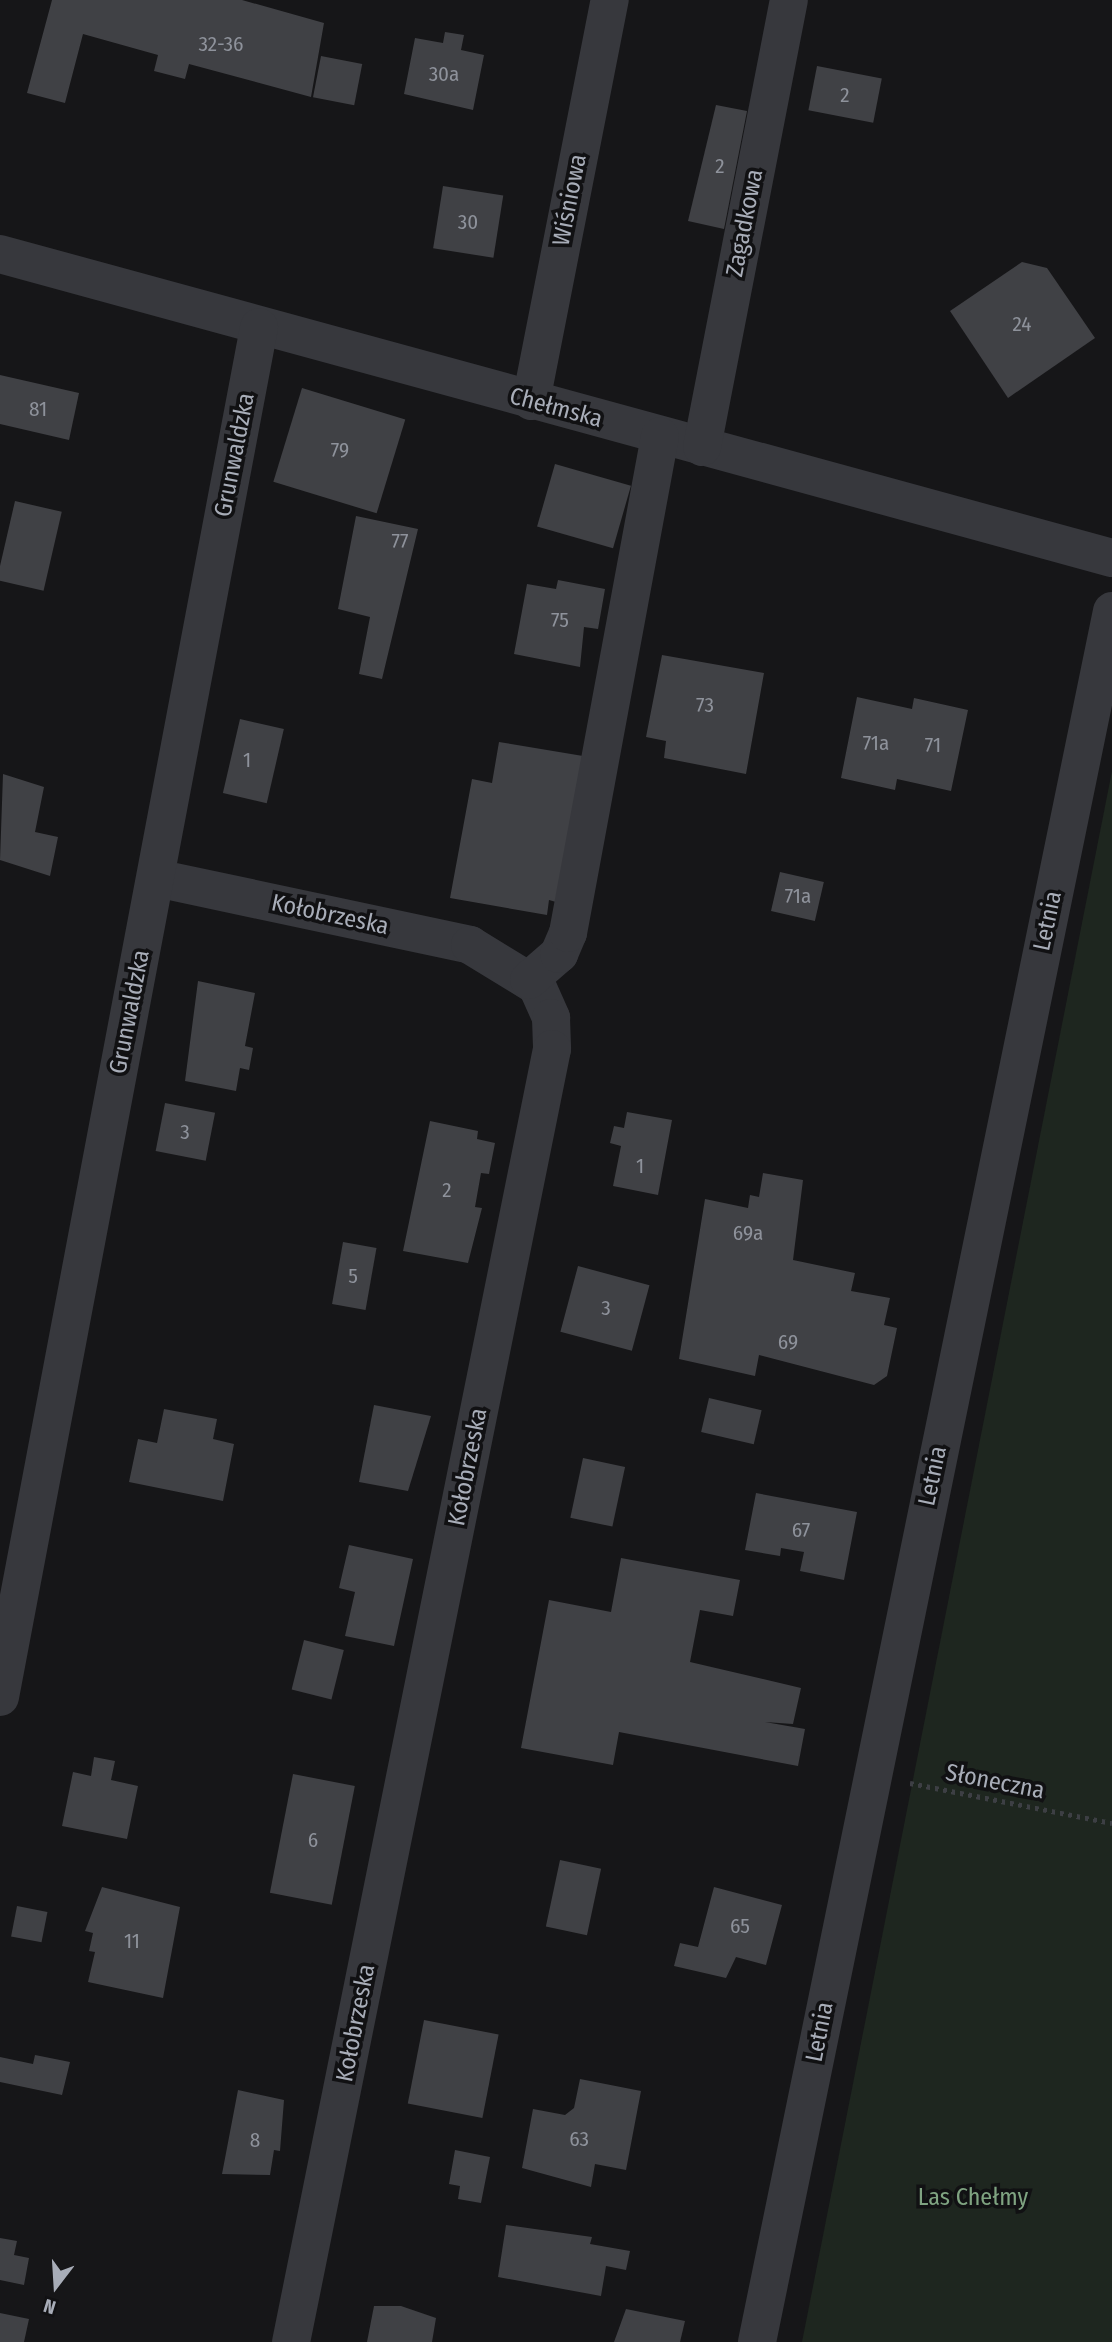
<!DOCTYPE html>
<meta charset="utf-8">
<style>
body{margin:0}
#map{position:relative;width:1112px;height:2342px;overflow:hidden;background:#161618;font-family:"Fira Sans Condensed",sans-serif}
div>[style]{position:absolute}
.green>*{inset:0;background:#1e261f}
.building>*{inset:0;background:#404145;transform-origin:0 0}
.path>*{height:4.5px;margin-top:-2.25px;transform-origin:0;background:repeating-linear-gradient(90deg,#3d3f44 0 3.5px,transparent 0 8.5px)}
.minor>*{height:38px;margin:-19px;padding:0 19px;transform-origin:19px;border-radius:19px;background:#37383d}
span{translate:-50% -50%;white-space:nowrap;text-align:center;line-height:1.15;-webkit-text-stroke:7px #111113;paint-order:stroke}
.number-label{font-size:21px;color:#8e929b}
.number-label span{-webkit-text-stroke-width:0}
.street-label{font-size:24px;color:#a8adb8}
.park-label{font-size:24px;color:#7fa381}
.north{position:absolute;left:21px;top:2251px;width:70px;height:70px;-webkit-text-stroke:5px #111113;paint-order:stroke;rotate:197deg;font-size:19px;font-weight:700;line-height:28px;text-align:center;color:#a8adb8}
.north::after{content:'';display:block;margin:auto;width:24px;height:32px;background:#a8adb8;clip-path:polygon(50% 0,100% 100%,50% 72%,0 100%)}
</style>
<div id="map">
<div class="green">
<div style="clip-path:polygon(1112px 771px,1112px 2342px,802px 2342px)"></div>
</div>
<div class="building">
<div style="clip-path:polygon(52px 0,242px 0,324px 23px,311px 97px,189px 64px,185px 79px,154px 71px,158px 55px,83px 34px,65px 103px,27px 93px)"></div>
<div style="clip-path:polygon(445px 32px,464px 35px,461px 50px,484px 55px,473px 110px,404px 94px,415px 38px,443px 43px)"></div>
<div style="left:321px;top:56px;width:42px;height:42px;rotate:11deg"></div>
<div style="left:817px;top:66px;width:66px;height:45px;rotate:11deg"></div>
<div style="clip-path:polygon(716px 105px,747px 111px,724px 229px,688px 221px)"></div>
<div style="left:443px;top:186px;width:61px;height:63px;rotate:9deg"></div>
<div style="clip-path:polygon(1022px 262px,1047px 268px,1095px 338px,1008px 398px,950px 311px)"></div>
<div style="clip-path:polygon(0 375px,79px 393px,69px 440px,0 424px)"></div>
<div style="left:302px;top:388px;width:108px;height:98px;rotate:17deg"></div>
<div style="left:555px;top:464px;width:79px;height:65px;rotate:16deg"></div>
<div style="left:15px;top:501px;width:48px;height:81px;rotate:13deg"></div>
<div style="clip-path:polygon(356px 516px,418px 529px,382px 679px,359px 674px,370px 617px,338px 609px)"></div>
<div style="clip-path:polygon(558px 580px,605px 589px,598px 629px,584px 627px,580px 667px,514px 654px,527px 584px,556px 589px)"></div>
<div style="clip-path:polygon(662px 655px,764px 673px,746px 774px,664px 758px,666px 741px,646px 737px)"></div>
<div style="clip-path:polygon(857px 697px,912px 709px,914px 698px,968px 710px,951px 791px,897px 779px,895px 790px,841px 778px)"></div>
<div style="left:240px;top:719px;width:45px;height:76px;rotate:13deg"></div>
<div style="clip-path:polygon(499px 742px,583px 756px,556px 902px,549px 900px,547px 915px,450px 898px,472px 779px,492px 783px)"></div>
<div style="clip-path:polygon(3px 774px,44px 787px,35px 832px,58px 837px,50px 876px,0 860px)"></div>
<div style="left:780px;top:872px;width:45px;height:40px;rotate:13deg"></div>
<div style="clip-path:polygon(198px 981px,255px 993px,245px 1046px,253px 1048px,249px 1070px,240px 1068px,236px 1091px,185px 1081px)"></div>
<div style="left:165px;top:1103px;width:51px;height:49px;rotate:11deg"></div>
<div style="clip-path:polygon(627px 1112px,672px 1120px,658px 1195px,613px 1186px,621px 1146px,610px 1143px,614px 1126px,624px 1128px)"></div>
<div style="clip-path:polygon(430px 1121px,478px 1131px,477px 1139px,495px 1143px,489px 1174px,481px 1173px,475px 1207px,482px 1208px,468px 1263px,403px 1251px)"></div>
<div style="clip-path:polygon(763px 1173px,803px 1180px,793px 1260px,855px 1273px,851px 1291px,890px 1298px,884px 1325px,897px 1328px,887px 1376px,874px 1385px,759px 1355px,755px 1376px,679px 1359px,705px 1199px,748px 1208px,750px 1195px,759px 1197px)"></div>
<div style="left:343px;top:1242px;width:34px;height:63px;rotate:10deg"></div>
<div style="left:578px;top:1266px;width:74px;height:68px;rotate:15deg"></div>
<div style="left:709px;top:1398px;width:54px;height:35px;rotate:13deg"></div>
<div style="clip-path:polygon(374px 1405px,431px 1416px,408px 1491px,359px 1482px)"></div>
<div style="clip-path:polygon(164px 1409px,217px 1419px,213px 1439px,234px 1444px,223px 1501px,129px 1482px,138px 1439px,157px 1443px)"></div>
<div style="left:583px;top:1458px;width:43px;height:61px;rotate:12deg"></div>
<div style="clip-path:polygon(756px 1493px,857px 1512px,844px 1580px,800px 1571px,804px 1552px,781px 1548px,780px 1556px,745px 1550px)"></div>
<div style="clip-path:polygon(349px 1545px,413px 1559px,394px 1646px,345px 1636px,355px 1592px,339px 1588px)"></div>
<div style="clip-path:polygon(621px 1558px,740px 1580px,733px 1616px,700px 1610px,690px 1662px,801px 1688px,793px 1724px,765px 1722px,805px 1729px,798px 1766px,619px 1732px,613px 1765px,521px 1748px,549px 1600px,611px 1612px)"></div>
<div style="left:304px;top:1640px;width:41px;height:51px;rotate:14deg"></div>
<div style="clip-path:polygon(94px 1757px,115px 1761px,111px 1780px,138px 1786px,127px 1839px,62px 1826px,73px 1772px,91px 1776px)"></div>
<div style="left:293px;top:1774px;width:63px;height:121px;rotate:11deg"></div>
<div style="left:560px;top:1860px;width:42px;height:68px;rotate:12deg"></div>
<div style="clip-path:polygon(102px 1887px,180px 1907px,163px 1998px,88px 1982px,95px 1952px,89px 1951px,93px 1933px,85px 1931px)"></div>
<div style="clip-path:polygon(714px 1887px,782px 1905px,766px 1965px,736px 1957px,726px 1978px,674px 1966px,680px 1943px,698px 1947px)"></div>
<div style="left:17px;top:1906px;width:31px;height:31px;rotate:11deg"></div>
<div style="left:424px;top:2020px;width:76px;height:85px;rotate:11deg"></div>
<div style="clip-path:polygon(35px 2055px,70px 2062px,62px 2095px,0 2082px,0 2057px,33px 2064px)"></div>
<div style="clip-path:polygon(580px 2079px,641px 2091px,626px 2170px,595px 2164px,591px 2187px,522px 2168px,533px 2109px,565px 2115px,574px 2108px)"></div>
<div style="clip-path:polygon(238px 2090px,284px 2100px,280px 2151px,274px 2150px,270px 2175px,222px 2174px)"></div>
<div style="clip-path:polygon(455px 2150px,490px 2157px,481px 2203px,458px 2199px,460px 2186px,449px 2184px)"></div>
<div style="clip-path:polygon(506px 2225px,592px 2237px,590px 2244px,630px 2251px,626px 2270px,606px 2266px,601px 2296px,498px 2277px)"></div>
<div style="clip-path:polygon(0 2238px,17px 2241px,14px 2255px,29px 2258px,24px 2285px,0 2280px)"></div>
<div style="clip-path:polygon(374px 2306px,401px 2306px,436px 2318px,432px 2342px,367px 2342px)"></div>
<div style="clip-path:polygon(626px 2309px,685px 2321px,680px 2342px,614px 2342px)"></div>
<div style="clip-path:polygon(0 2313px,29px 2319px,24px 2342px,0 2342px)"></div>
</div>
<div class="path">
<div style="left:910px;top:1783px;width:206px;rotate:11.2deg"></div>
</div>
<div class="minor">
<div style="left:0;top:254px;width:1153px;rotate:15.29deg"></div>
<div style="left:531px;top:401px;width:409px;rotate:-78.9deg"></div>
<div style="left:702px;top:447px;width:455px;rotate:-79deg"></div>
<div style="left:156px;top:878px;width:321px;rotate:12deg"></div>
<div style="left:470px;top:945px;width:79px;rotate:31.5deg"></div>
<div style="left:537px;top:986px;width:35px;rotate:66deg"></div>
<div style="left:551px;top:1018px;width:31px;rotate:88deg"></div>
<div style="left:552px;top:1049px;width:1319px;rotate:101.41deg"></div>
<div style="left:529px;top:980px;width:40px;rotate:-41deg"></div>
<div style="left:559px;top:954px;width:23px;rotate:-67deg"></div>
<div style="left:568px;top:933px;width:505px;rotate:-79.51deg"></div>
<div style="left:0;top:1697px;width:1394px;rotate:-79.29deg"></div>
<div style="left:757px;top:2342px;width:1767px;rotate:-78.41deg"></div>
</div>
<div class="number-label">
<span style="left:221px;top:44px">32-36</span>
<span style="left:444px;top:74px">30a</span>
<span style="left:845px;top:95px">2</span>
<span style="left:720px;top:166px">2</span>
<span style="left:468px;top:222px">30</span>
<span style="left:1022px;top:324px">24</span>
<span style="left:38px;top:409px">81</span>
<span style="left:340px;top:450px">79</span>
<span style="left:400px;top:541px">77</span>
<span style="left:560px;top:620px">75</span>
<span style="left:705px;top:705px">73</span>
<span style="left:876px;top:743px">71a</span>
<span style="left:933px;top:745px">71</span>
<span style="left:247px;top:760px">1</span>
<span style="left:798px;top:896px">71a</span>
<span style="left:185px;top:1132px">3</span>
<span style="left:640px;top:1166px">1</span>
<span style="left:447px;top:1190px">2</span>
<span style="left:748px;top:1233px">69a</span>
<span style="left:353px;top:1276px">5</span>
<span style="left:606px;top:1308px">3</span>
<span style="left:788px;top:1342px">69</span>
<span style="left:801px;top:1530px">67</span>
<span style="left:313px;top:1840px">6</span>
<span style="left:740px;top:1926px">65</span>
<span style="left:132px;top:1941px">11</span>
<span style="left:579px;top:2139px">63</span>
<span style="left:255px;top:2140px">8</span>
</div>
<div class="street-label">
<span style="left:570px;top:200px;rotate:-79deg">Wiśniowa</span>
<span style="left:745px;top:223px;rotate:-79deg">Zagadkowa</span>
<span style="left:556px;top:408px;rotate:15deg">Chełmska</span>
<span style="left:235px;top:455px;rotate:-79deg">Grunwaldzka</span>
<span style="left:330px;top:915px;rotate:12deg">Kołobrzeska</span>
<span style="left:1048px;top:921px;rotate:-78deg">Letnia</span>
<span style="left:130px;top:1012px;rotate:-79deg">Grunwaldzka</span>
<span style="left:468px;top:1467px;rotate:-79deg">Kołobrzeska</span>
<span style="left:933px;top:1476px;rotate:-78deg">Letnia</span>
<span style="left:995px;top:1782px;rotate:11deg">Słoneczna</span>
<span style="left:356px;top:2023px;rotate:-79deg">Kołobrzeska</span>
<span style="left:820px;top:2032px;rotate:-79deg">Letnia</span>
</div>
<div class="park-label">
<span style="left:973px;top:2198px">Las Chełmy</span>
</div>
<div class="north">N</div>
</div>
